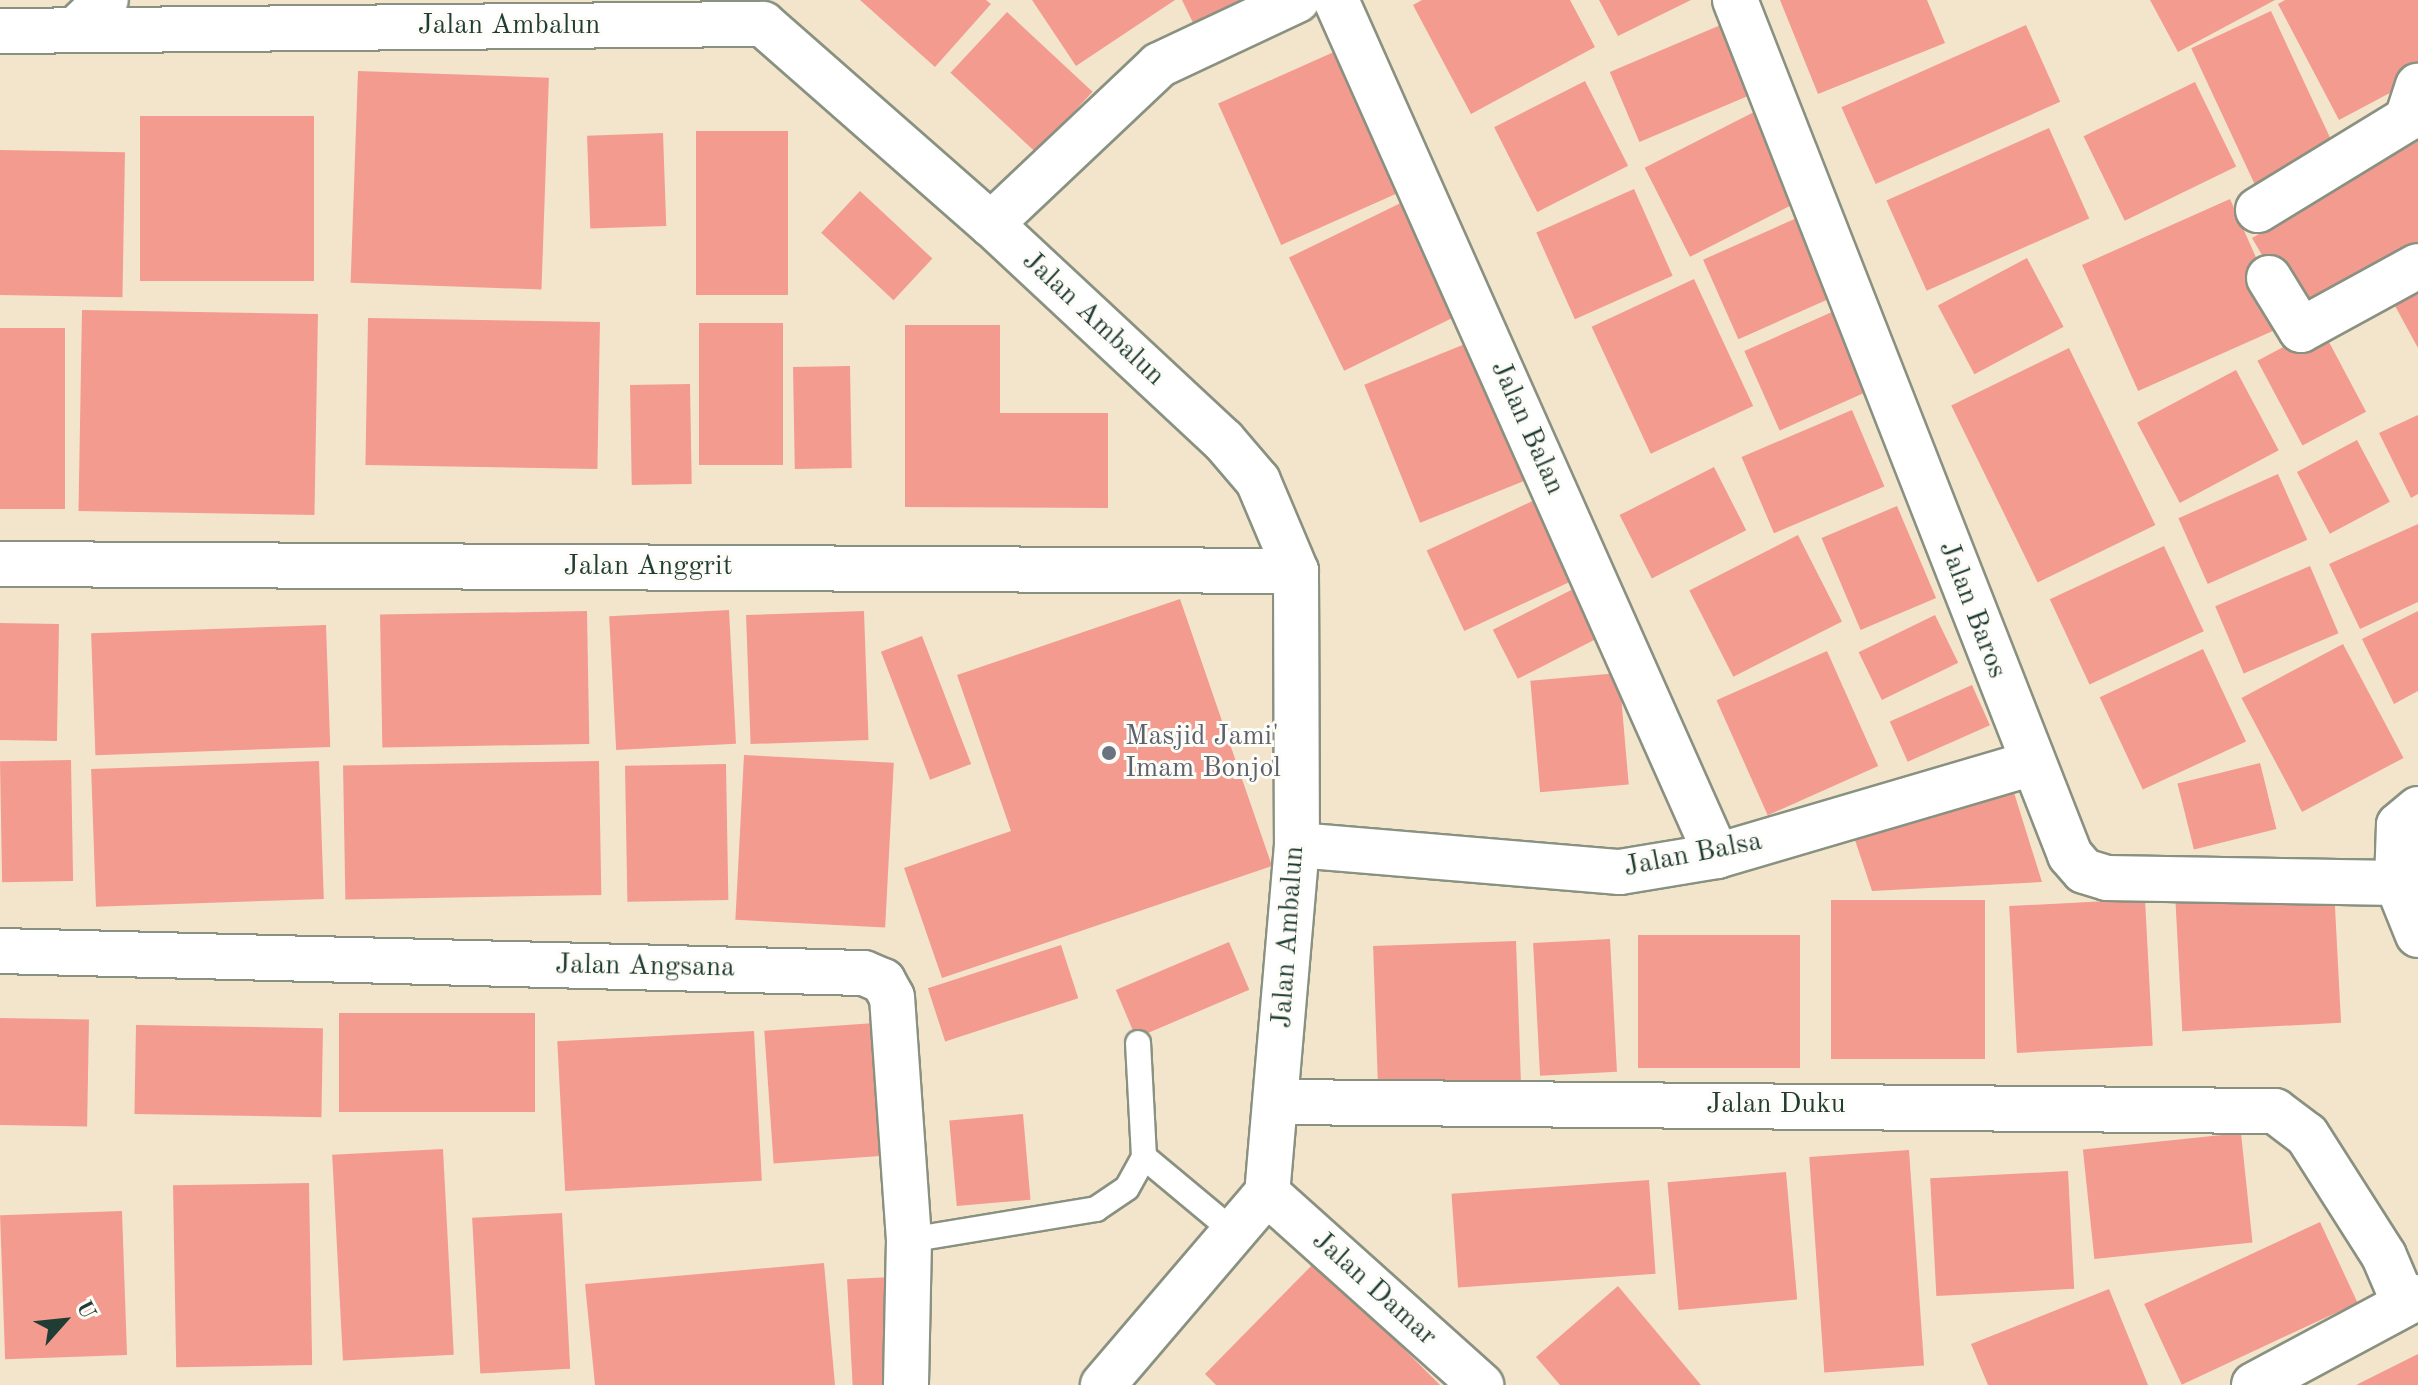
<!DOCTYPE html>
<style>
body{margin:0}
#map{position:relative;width:2418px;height:1385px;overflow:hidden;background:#f3e5cc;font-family:"Old Standard TT",serif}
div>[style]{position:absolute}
.building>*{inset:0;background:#f49b90;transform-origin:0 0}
.roads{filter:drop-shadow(2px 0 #899180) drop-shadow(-2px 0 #899180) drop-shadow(0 2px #899180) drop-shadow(0 -2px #899180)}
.service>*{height:24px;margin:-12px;padding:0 12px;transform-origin:12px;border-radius:12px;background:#fff}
.minor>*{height:44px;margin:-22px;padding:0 22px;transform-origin:22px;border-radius:22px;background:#fff}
.tertiary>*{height:44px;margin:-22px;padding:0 22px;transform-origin:22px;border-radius:22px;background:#fff}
.dots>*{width:22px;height:22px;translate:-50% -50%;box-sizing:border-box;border:4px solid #fdfcf7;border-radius:50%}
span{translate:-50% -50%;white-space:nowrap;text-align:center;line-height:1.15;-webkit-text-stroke:6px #fdfcf7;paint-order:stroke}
.street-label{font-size:28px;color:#1f3d34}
.worship-label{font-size:28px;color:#5b616d}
.left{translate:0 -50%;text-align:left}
.north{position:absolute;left:24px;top:1281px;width:80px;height:80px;-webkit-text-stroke:6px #fdfcf7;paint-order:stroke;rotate:63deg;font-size:22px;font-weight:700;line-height:32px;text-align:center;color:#1f3d34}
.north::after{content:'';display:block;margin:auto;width:28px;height:36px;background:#1f3d34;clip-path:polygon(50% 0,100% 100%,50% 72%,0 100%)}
</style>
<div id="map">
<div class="building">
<div style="clip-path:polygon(860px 0,986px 0,991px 4px,935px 67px)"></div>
<div style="clip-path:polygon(1032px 0,1175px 0,1076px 66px)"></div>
<div style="clip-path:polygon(1182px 0,1262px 0,1197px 31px)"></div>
<div style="clip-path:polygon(1422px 0,1570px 0,1595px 47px,1471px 114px,1413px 5px)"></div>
<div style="clip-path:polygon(1599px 0,1691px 0,1618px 36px)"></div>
<div style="clip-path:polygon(1780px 0,1927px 0,1945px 43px,1818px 94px)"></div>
<div style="clip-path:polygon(2150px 0,2275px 0,2178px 52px)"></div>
<div style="clip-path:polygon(2285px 0,2418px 0,2418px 78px,2339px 120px,2278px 4px)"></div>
<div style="left:2271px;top:11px;width:151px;height:88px;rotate:65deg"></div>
<div style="left:1007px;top:12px;width:117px;height:83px;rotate:43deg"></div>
<div style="left:1723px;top:24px;width:76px;height:123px;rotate:67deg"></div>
<div style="left:2026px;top:25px;width:84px;height:202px;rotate:66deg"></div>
<div style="left:1336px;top:51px;width:155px;height:129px;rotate:66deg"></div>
<div style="left:358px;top:71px;width:191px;height:212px;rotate:2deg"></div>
<div style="left:1585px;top:81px;width:95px;height:102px;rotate:63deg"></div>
<div style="left:2195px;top:82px;width:94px;height:124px;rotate:64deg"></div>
<div style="left:1756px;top:111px;width:100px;height:125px;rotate:63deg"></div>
<div style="left:140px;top:116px;width:174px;height:165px"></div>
<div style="left:2049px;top:128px;width:99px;height:178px;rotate:66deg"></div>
<div style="left:696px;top:131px;width:92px;height:164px"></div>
<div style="left:663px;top:133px;width:93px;height:76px;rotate:88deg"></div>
<div style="clip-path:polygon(2418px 141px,2418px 254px,2301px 322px,2252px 238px)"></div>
<div style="left:0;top:150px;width:125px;height:145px;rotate:1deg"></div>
<div style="left:1634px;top:189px;width:95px;height:107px;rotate:66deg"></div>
<div style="left:860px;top:191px;width:99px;height:57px;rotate:43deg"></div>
<div style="left:1413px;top:197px;width:126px;height:138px;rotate:64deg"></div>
<div style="left:2230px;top:199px;width:138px;height:162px;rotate:66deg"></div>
<div style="left:1799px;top:217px;width:87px;height:105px;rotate:66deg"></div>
<div style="left:2027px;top:258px;width:78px;height:101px;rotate:62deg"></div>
<div style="clip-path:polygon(2418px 276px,2418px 348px,2388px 293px)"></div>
<div style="left:1694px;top:279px;width:140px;height:113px;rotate:65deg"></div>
<div style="left:82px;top:310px;width:236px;height:201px;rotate:1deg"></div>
<div style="left:1832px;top:312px;width:87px;height:96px;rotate:66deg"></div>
<div style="left:368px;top:318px;width:232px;height:147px;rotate:1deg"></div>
<div style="left:699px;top:323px;width:84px;height:142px"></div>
<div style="clip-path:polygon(905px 325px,1000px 325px,1000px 413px,1108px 413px,1108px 508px,905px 507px)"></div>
<div style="left:2321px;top:327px;width:96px;height:72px;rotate:62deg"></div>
<div style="left:0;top:328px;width:65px;height:181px"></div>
<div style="left:1470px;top:342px;width:149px;height:114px;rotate:68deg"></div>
<div style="left:2069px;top:348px;width:197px;height:131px;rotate:64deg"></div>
<div style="left:850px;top:366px;width:102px;height:57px;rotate:89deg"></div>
<div style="left:2236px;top:370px;width:91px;height:112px;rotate:62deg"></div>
<div style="left:690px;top:384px;width:100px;height:60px;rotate:89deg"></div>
<div style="left:1852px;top:410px;width:83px;height:120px;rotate:67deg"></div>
<div style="clip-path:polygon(2418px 415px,2418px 494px,2411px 498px,2379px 433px)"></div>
<div style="left:2357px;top:440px;width:70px;height:68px;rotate:62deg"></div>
<div style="left:1714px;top:467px;width:71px;height:106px;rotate:63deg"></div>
<div style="left:2278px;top:474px;width:72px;height:109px;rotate:66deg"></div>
<div style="left:1539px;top:498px;width:89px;height:124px;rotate:65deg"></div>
<div style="left:1897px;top:506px;width:100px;height:82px;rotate:67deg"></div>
<div style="clip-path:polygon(2418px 524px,2418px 602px,2360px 629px,2329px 564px)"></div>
<div style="left:1798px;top:535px;width:97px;height:122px;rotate:63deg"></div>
<div style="left:2164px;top:546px;width:94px;height:126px;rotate:65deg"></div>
<div style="left:2310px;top:566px;width:73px;height:103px;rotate:67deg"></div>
<div style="left:1573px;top:589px;width:55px;height:90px;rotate:63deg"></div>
<div style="clip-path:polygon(1180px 599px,1272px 866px,942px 978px,904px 868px,1011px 831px,957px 675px)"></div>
<div style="left:729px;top:610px;width:134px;height:120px;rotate:87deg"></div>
<div style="left:587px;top:611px;width:133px;height:207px;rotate:89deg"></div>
<div style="left:864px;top:611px;width:129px;height:118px;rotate:88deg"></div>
<div style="clip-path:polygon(2418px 611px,2418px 691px,2394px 704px,2362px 639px)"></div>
<div style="left:1935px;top:615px;width:53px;height:85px;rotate:64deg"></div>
<div style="left:0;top:623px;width:59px;height:117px;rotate:1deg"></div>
<div style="left:326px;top:625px;width:122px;height:235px;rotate:88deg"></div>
<div style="left:922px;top:636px;width:137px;height:44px;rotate:69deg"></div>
<div style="left:2343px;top:644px;width:129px;height:115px;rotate:62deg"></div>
<div style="left:2203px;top:649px;width:102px;height:114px;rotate:65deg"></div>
<div style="left:1827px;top:651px;width:126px;height:121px;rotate:66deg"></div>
<div style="left:1619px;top:673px;width:112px;height:89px;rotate:85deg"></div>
<div style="left:1972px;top:685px;width:44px;height:90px;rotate:66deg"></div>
<div style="left:744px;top:755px;width:150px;height:165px;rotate:3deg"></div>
<div style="left:71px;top:760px;width:121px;height:71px;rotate:89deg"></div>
<div style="left:319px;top:761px;width:138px;height:228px;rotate:88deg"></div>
<div style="left:599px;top:761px;width:134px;height:256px;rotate:89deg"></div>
<div style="left:2260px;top:763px;width:68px;height:85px;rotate:76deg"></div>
<div style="left:726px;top:764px;width:136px;height:101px;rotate:89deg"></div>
<div style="clip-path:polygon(2011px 783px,2042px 882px,1872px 891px,1854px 837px)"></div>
<div style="left:2334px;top:888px;width:135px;height:159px;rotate:87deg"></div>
<div style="left:2145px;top:899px;width:147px;height:136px;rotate:87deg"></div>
<div style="left:1831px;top:900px;width:154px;height:159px"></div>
<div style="left:1638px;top:935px;width:162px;height:133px"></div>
<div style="left:1610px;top:939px;width:133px;height:77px;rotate:87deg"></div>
<div style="left:1516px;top:941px;width:140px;height:143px;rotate:88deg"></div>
<div style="left:1229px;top:942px;width:52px;height:123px;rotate:67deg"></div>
<div style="left:1061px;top:945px;width:56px;height:140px;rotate:72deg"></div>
<div style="left:339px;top:1013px;width:196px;height:99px"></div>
<div style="left:0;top:1018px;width:89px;height:107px;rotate:1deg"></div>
<div style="left:889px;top:1022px;width:133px;height:125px;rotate:86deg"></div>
<div style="left:136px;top:1025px;width:187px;height:89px;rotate:1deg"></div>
<div style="left:754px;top:1031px;width:150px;height:197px;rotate:87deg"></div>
<div style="left:1023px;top:1114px;width:86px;height:74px;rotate:85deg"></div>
<div style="left:2241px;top:1133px;width:110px;height:159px;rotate:84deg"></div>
<div style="left:443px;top:1149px;width:206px;height:111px;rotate:87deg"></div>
<div style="left:1909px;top:1150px;width:216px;height:100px;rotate:86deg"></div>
<div style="left:2068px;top:1171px;width:118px;height:138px;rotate:87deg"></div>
<div style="left:1786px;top:1172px;width:128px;height:119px;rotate:85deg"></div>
<div style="left:1649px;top:1180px;width:94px;height:198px;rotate:86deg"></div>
<div style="left:309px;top:1183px;width:182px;height:136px;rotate:89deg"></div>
<div style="left:122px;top:1211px;width:144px;height:122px;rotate:88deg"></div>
<div style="left:562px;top:1213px;width:156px;height:90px;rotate:87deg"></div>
<div style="left:2320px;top:1222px;width:89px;height:194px;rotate:65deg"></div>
<div style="clip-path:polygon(1316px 1261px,1440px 1385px,1216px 1385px,1205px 1374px)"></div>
<div style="clip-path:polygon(824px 1263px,835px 1385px,595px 1385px,585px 1284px)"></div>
<div style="left:892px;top:1277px;width:108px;height:45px;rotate:87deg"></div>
<div style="clip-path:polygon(1618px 1286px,1701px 1385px,1560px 1385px,1536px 1357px)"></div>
<div style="clip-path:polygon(2109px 1289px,2148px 1385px,1988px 1385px,1971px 1344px)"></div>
<div style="clip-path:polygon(2418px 1354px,2418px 1385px,2356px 1385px)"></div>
</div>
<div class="roads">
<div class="service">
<div style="left:1144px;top:1157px;width:117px;rotate:39.8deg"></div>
<div style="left:909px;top:1240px;width:190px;rotate:-9.4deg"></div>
<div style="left:1096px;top:1209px;width:37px;rotate:-34deg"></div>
<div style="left:1127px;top:1188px;width:35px;rotate:-61deg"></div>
<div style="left:1144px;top:1157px;width:114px;rotate:-93deg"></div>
</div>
<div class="minor">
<div style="left:1336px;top:0;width:937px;rotate:66.01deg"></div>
<div style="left:1735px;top:0;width:918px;rotate:68.6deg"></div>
<div style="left:2070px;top:855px;width:21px;rotate:49deg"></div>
<div style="left:2084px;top:871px;width:24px;rotate:17deg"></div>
<div style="left:2107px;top:878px;width:290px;rotate:1deg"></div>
<div style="left:77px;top:28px;width:40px;rotate:-44deg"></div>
<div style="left:2258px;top:210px;width:175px;rotate:-31.4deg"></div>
<div style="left:2407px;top:119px;width:35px;rotate:-72deg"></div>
<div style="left:991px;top:224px;width:231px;rotate:-43.4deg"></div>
<div style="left:1159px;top:65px;width:153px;rotate:-25.2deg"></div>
<div style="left:2269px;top:278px;width:61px;rotate:58.4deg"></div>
<div style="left:2301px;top:330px;width:133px;rotate:-28.7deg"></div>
<div style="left:0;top:564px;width:1296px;rotate:0.31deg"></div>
<div style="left:2418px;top:809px;width:25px;rotate:140deg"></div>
<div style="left:2399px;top:825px;width:58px;rotate:92deg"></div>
<div style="left:2397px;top:883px;width:56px;rotate:68deg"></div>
<div style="left:1297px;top:845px;width:324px;rotate:4.8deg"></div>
<div style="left:1620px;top:872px;width:98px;rotate:-9.4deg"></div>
<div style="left:1717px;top:856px;width:328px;rotate:-16.4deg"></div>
<div style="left:0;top:951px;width:864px;rotate:1.46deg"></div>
<div style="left:864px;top:973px;width:21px;rotate:23deg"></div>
<div style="left:883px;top:981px;width:18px;rotate:61deg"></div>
<div style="left:892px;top:997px;width:244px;rotate:86deg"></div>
<div style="left:909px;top:1240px;width:145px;rotate:91.2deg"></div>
<div style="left:1277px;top:1102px;width:998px;rotate:0.52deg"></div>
<div style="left:2275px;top:1111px;width:40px;rotate:37deg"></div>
<div style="left:2307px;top:1135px;width:143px;rotate:57.5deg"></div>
<div style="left:2384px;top:1256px;width:51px;rotate:66.9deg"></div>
<div style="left:1267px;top:1193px;width:288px;rotate:41.9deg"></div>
<div style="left:2254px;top:1385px;width:186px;rotate:-28.2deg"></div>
</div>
<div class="tertiary">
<div style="left:0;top:31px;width:763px;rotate:-0.53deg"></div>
<div style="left:763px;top:24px;width:303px;rotate:41.3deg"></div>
<div style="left:991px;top:224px;width:317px;rotate:43deg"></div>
<div style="left:1223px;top:440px;width:54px;rotate:49.5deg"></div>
<div style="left:1258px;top:481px;width:98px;rotate:67.1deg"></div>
<div style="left:1296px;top:571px;width:274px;rotate:89.8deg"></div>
<div style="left:1297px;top:845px;width:349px;rotate:94.9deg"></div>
<div style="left:1267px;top:1193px;width:253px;rotate:130.5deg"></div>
</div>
</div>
<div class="dots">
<div style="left:1109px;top:753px;background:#6b7280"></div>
</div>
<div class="street-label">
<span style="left:509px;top:26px">Jalan Ambalun</span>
<span style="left:1093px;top:319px;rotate:43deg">Jalan Ambalun</span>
<span style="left:1527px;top:428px;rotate:66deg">Jalan Balan</span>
<span style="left:648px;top:567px">Jalan Anggrit</span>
<span style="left:1972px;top:610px;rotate:69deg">Jalan Baros</span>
<span style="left:1693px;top:855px;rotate:-11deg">Jalan Balsa</span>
<span style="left:1289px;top:937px;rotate:-86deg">Jalan Ambalun</span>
<span style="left:645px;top:967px;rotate:1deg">Jalan Angsana</span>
<span style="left:1776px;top:1105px">Jalan Duku</span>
<span style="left:1374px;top:1289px;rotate:42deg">Jalan Damar</span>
</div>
<div class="worship-label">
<span class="left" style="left:1125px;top:753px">Masjid Jami'<br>Imam Bonjol</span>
</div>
<div class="north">U</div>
</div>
